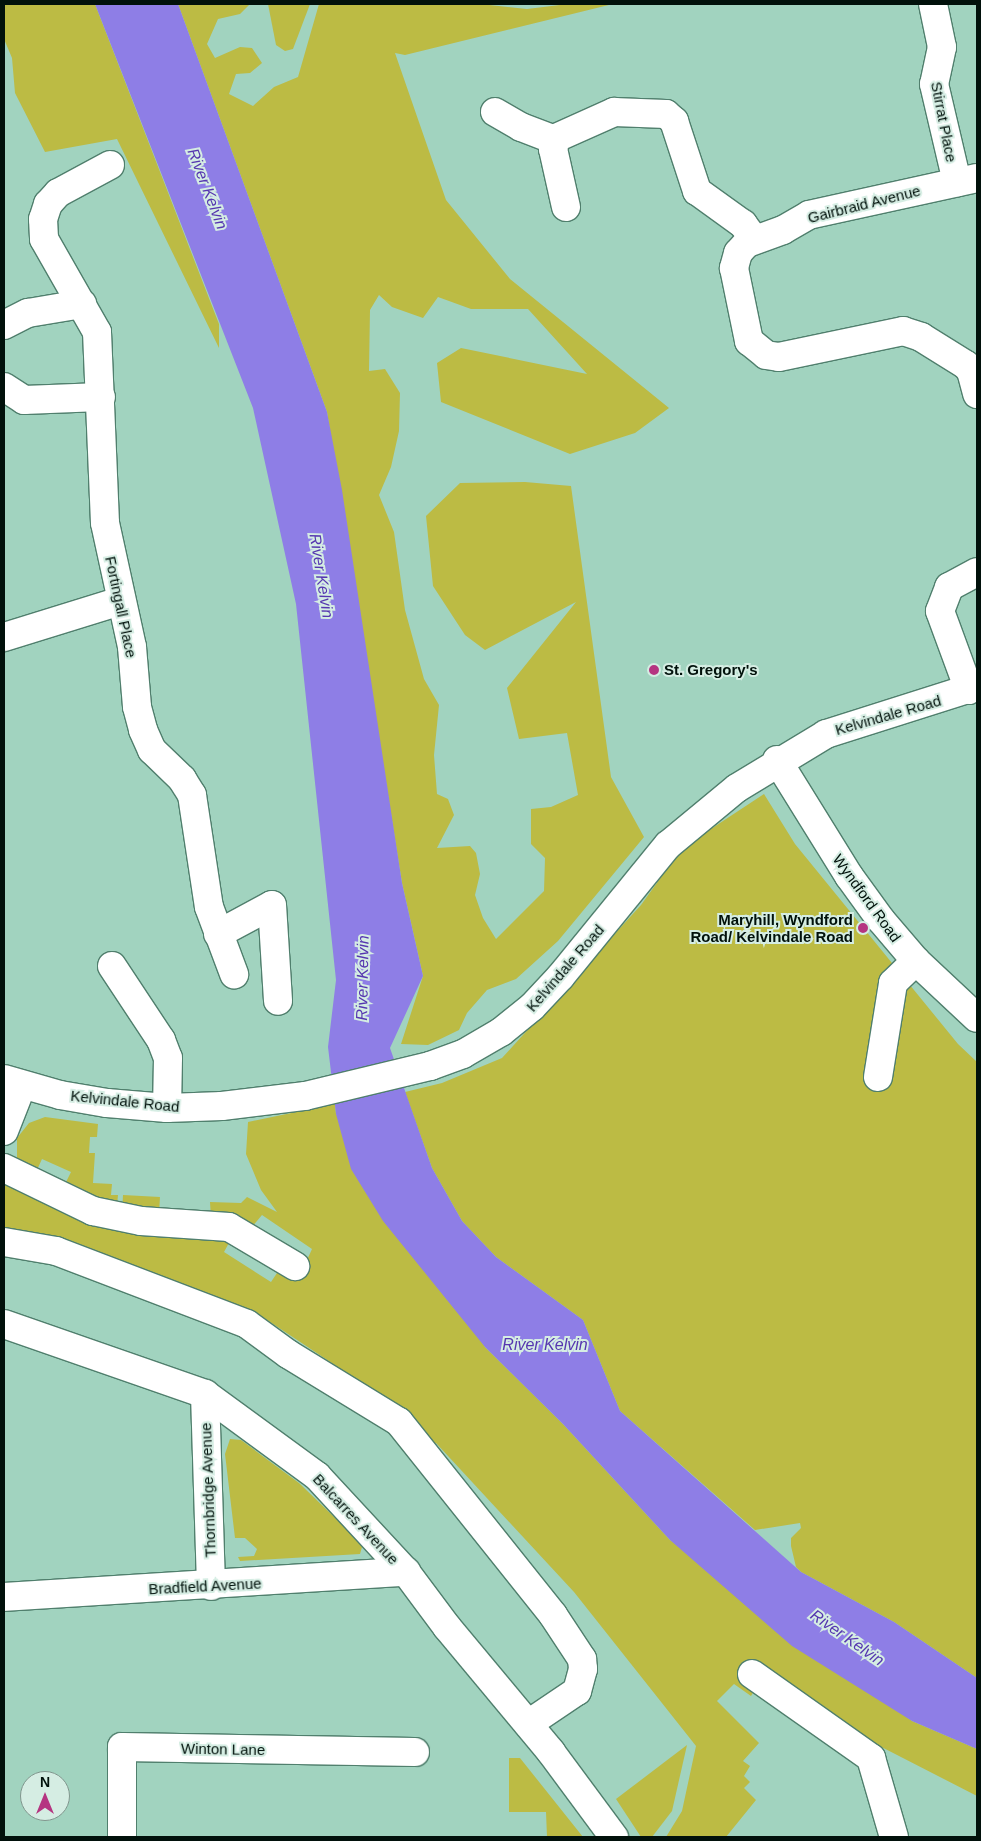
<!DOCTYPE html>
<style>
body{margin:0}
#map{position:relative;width:981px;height:1841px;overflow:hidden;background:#a1d3bf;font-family:Arial,sans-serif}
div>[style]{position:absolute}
.green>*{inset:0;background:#bcbb44;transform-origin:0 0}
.water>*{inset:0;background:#8e7ee6}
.roads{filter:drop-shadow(1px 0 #507f6d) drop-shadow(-1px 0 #507f6d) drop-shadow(0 1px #507f6d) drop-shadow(0 -1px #507f6d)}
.minor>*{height:28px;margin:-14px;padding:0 14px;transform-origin:14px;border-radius:14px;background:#fff}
.dots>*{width:14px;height:14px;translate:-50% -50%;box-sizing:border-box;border:2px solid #d5ede3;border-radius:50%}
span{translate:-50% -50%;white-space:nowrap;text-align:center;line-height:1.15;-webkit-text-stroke:4px #d5ede3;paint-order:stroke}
.street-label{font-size:15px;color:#01110b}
.poi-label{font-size:15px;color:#01110b;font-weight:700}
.left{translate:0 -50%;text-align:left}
.right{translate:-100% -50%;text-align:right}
.water-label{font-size:16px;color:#5637b0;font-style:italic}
.frame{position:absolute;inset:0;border:5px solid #01110b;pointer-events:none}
.north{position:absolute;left:20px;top:1771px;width:50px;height:50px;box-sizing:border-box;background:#d5ede3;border:1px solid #80958d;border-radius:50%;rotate:0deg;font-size:14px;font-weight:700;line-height:20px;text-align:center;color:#01110b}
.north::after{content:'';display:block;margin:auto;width:18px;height:22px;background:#b53581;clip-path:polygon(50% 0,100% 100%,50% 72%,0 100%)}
</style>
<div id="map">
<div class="green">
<div style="clip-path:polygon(4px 4px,95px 4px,219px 324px,219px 348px,117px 139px,45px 152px,15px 93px,12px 58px,4px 39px)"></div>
<div style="clip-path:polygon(178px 4px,250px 4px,240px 14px,218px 19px,207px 44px,215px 58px,240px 47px,252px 48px,262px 63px,250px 73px,236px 74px,229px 94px,253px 106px,274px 87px,298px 77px,319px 4px,480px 4px,527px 9px,568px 4px,613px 4px,405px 55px,395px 53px,446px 200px,510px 279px,669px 408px,635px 433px,570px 454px,441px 402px,437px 363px,461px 348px,587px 374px,528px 309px,471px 309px,438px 297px,423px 318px,392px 307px,379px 295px,370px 310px,369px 371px,385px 369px,400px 393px,399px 431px,391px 467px,379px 495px,394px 532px,405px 610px,424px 679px,439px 705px,434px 755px,437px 794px,448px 799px,454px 815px,437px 848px,470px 846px,476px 853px,480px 874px,475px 895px,483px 918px,496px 939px,544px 891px,545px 858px,531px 844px,531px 809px,551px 807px,578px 795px,567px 733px,519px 739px,507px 688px,576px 602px,485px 650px,465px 635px,433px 586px,426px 516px,460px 483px,525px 482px,571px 486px,611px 777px,644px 837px,558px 941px,516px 979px,487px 990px,467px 1013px,459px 1030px,428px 1045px,401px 1044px,423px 976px,402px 883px,327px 412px)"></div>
<div style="clip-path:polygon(268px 4px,310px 4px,293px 49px,285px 51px,276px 45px)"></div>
<div style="clip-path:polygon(764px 794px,795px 844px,958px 1044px,977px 1062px,977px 1678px,894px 1622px,801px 1572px,796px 1567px,791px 1546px,791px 1538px,801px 1528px,800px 1523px,755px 1530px,620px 1411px,583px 1320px,496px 1257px,462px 1221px,432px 1168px,405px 1092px,442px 1083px,502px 1058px,641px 905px,682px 848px)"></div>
<div style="clip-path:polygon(335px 1104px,336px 1114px,485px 1347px,563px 1424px,670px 1540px,912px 1721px,977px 1749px,977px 1796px,823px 1717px,754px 1691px,751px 1696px,734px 1684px,717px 1701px,759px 1743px,743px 1761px,750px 1766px,744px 1776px,750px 1782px,744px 1788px,756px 1800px,726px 1837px,666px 1837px,682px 1811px,696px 1746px,574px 1592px,436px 1443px,428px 1446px,392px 1403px,255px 1312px,51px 1236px,4px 1229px,4px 1181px,230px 1241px,224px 1252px,271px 1282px,279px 1270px,298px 1280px,312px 1249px,262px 1215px,251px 1228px,211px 1218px,210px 1202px,241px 1203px,247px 1197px,277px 1212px,261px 1190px,246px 1154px,248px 1122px)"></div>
<div style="clip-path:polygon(45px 1117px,98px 1124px,97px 1137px,90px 1137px,89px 1153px,95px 1153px,93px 1183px,112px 1184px,111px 1195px,118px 1195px,117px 1206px,79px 1192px,66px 1182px,71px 1172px,42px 1159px,37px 1170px,17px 1160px,17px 1138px,29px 1123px)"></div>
<div style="left:123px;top:1195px;width:37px;height:16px;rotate:3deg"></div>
<div style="clip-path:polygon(230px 1439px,241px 1440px,299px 1483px,357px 1539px,362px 1547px,360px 1554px,240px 1561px,238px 1557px,254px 1556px,257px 1549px,245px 1538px,235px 1538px,225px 1454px)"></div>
<div style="clip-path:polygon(687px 1745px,672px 1811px,652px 1837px,641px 1837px,616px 1799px)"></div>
<div style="clip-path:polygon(509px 1758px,520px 1758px,583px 1837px,547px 1837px,546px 1812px,509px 1812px)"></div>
</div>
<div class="water">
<div style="clip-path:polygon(95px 4px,178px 4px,327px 412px,342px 490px,402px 883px,423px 976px,390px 1048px,432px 1168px,462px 1221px,496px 1257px,583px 1320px,620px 1411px,801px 1572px,894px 1622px,977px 1678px,977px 1749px,912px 1721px,792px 1646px,670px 1540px,563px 1424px,485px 1347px,383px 1221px,351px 1169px,336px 1114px,328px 1047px,336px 980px,296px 604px,253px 408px)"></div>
</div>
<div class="roads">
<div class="minor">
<div style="left:933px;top:4px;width:44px;rotate:78.2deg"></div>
<div style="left:942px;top:47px;width:38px;rotate:102deg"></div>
<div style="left:934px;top:84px;width:101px;rotate:76.8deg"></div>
<div style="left:495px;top:112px;width:30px;rotate:30deg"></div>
<div style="left:521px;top:127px;width:36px;rotate:21deg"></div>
<div style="left:110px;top:165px;width:59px;rotate:151.7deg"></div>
<div style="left:58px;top:193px;width:15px;rotate:132deg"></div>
<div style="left:48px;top:204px;width:16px;rotate:108deg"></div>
<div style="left:43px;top:219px;width:20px;rotate:87deg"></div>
<div style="left:44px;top:239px;width:107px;rotate:60.3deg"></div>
<div style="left:97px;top:332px;width:191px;rotate:87.6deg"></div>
<div style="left:105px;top:523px;width:127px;rotate:77.7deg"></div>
<div style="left:132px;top:647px;width:60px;rotate:85.2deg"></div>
<div style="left:137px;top:707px;width:24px;rotate:75deg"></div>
<div style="left:143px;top:730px;width:22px;rotate:66deg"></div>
<div style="left:152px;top:750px;width:42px;rotate:44deg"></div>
<div style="left:182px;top:779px;width:19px;rotate:58deg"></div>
<div style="left:192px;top:795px;width:113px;rotate:81.4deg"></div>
<div style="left:209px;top:907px;width:72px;rotate:69.5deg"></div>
<div style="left:977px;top:178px;width:172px;rotate:167.6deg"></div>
<div style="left:809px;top:215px;width:30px;rotate:150deg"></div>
<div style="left:783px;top:230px;width:38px;rotate:160deg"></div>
<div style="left:747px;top:243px;width:13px;rotate:132deg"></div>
<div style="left:738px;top:253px;width:16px;rotate:105deg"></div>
<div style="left:734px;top:268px;width:75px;rotate:78.4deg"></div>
<div style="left:749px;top:341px;width:22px;rotate:39deg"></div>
<div style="left:766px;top:355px;width:13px;rotate:9deg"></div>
<div style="left:779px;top:357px;width:127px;rotate:-11.8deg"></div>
<div style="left:903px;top:331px;width:19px;rotate:18deg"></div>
<div style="left:921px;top:337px;width:53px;rotate:31.9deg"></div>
<div style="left:966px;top:365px;width:8px;rotate:50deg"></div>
<div style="left:971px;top:371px;width:24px;rotate:75deg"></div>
<div style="left:566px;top:207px;width:59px;rotate:-102.6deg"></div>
<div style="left:553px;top:149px;width:11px;rotate:-75deg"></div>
<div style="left:556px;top:138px;width:64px;rotate:-24.1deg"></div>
<div style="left:614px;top:112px;width:52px;rotate:2.2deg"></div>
<div style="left:666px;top:114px;width:11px;rotate:41deg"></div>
<div style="left:674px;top:121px;width:74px;rotate:71.8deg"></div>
<div style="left:697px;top:191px;width:57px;rotate:35.7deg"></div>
<div style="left:743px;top:224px;width:17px;rotate:54deg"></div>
<div style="left:4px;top:325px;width:27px;rotate:-27deg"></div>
<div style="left:28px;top:313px;width:55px;rotate:-9.5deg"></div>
<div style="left:4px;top:387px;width:24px;rotate:33deg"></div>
<div style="left:24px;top:400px;width:77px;rotate:-2.2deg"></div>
<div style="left:4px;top:637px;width:121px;rotate:-17.2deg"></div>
<div style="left:969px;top:690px;width:84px;rotate:-110.2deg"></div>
<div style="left:940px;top:611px;width:26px;rotate:-69deg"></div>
<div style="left:949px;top:587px;width:32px;rotate:-28deg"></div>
<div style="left:777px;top:760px;width:137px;rotate:58.2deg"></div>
<div style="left:849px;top:876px;width:54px;rotate:54deg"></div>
<div style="left:881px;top:920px;width:54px;rotate:49.5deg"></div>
<div style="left:916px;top:961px;width:83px;rotate:43.1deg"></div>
<div style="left:218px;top:934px;width:61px;rotate:-28.2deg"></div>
<div style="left:272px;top:905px;width:96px;rotate:86.4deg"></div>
<div style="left:112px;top:966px;width:89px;rotate:56.5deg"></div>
<div style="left:161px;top:1040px;width:19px;rotate:69deg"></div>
<div style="left:168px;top:1058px;width:50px;rotate:91.1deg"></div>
<div style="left:878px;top:1077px;width:95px;rotate:-80.9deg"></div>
<div style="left:893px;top:983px;width:32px;rotate:-44deg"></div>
<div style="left:4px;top:1079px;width:58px;rotate:15.9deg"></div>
<div style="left:60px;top:1095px;width:48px;rotate:9.7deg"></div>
<div style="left:107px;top:1103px;width:60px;rotate:4.8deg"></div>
<div style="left:167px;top:1108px;width:55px;rotate:-2.1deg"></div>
<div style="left:222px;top:1106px;width:84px;rotate:-6.9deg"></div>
<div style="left:305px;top:1096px;width:129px;rotate:-13.5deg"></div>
<div style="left:430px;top:1066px;width:35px;rotate:-20deg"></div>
<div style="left:463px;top:1054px;width:44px;rotate:-30.1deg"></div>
<div style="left:501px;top:1032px;width:40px;rotate:-39deg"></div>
<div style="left:532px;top:1007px;width:42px;rotate:-46.9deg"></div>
<div style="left:561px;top:976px;width:169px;rotate:-50.8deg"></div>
<div style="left:668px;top:845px;width:89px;rotate:-39.6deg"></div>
<div style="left:737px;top:788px;width:104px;rotate:-31.2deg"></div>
<div style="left:826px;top:734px;width:158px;rotate:-17.6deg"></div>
<div style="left:4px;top:1131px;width:49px;rotate:-68.6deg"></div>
<div style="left:4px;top:1168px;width:99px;rotate:25.8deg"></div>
<div style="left:93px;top:1211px;width:49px;rotate:11.8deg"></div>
<div style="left:141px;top:1221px;width:88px;rotate:3.9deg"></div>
<div style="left:229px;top:1227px;width:77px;rotate:30.6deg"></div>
<div style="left:4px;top:1242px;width:53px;rotate:9.8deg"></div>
<div style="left:56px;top:1251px;width:204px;rotate:20.9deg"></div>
<div style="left:247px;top:1324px;width:51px;rotate:36.2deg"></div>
<div style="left:288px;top:1354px;width:130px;rotate:31.5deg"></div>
<div style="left:399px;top:1422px;width:247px;rotate:51.4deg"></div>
<div style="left:553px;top:1615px;width:53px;rotate:56.6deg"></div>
<div style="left:582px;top:1659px;width:10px;rotate:84deg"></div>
<div style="left:583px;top:1669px;width:23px;rotate:105deg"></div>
<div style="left:577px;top:1691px;width:59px;rotate:146deg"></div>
<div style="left:4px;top:1324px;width:213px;rotate:19.2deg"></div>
<div style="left:205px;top:1394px;width:139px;rotate:36.2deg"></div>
<div style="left:317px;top:1476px;width:131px;rotate:47.2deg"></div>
<div style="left:406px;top:1572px;width:69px;rotate:53.3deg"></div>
<div style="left:447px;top:1627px;width:163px;rotate:50.2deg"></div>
<div style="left:551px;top:1752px;width:106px;rotate:53.5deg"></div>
<div style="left:205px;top:1394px;width:192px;rotate:88.2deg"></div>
<div style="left:4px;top:1597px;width:403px;rotate:-3.6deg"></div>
<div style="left:752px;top:1674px;width:146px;rotate:35.2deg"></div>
<div style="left:871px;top:1758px;width:82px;rotate:73.8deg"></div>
<div style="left:122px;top:1837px;width:90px;rotate:-90deg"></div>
<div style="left:122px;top:1747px;width:293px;rotate:1deg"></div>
</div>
</div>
<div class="dots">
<div style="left:654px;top:670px;background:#b53581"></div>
<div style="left:863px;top:928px;background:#b53581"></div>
</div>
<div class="street-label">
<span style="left:944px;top:122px;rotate:79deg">Stirrat Place</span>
<span style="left:864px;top:204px;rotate:-14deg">Gairbraid Avenue</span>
<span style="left:121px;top:607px;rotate:78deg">Fortingall Place</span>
<span style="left:888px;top:715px;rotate:-16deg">Kelvindale Road</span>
<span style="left:867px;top:898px;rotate:54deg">Wyndford Road</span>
<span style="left:565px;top:968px;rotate:-49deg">Kelvindale Road</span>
<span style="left:125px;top:1101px;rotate:6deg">Kelvindale Road</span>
<span style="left:208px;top:1490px;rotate:-92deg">Thornbridge Avenue</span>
<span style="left:356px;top:1519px;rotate:47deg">Balcarres Avenue</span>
<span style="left:205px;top:1586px;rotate:-3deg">Bradfield Avenue</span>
<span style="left:223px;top:1749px;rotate:1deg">Winton Lane</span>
</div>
<div class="poi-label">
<span class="left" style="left:664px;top:670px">St. Gregory's</span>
<span class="right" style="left:853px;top:928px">Maryhill, Wyndford<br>Road/ Kelvindale Road</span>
</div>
<div class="water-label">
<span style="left:207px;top:189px;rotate:69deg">River Kelvin</span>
<span style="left:321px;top:576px;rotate:81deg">River Kelvin</span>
<span style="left:363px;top:978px;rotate:-89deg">River Kelvin</span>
<span style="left:545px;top:1345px">River Kelvin</span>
<span style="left:847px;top:1638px;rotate:35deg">River Kelvin</span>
</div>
<div class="frame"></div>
<div class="north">N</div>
</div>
